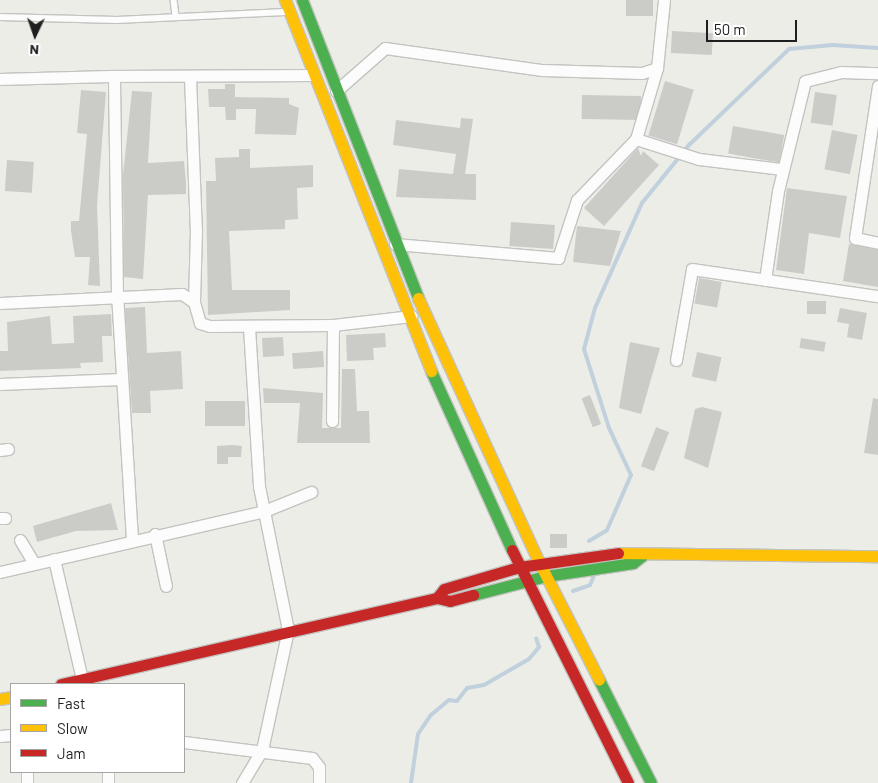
<!DOCTYPE html>
<style>
body{margin:0}
#map{position:relative;width:878px;height:783px;overflow:hidden;background:#edede8;font-family:Barlow,sans-serif}
div>[style]{position:absolute}
.stream>*{height:4px;margin:-2px;padding:0 2px;transform-origin:2px;border-radius:2px;background:#c0d0dd}
.building>*{inset:0;background:#cbcbc8;transform-origin:0 0}
.roads{filter:drop-shadow(1px 0 #c3c3c0) drop-shadow(-1px 0 #c3c3c0) drop-shadow(0 1px #c3c3c0) drop-shadow(0 -1px #c3c3c0)}
.lane>*{height:5.5px;margin:-2.75px;padding:0 2.75px;transform-origin:2.75px;border-radius:2.75px;background:#fcfcfc}
.street>*{height:11px;margin:-5.5px;padding:0 5.5px;transform-origin:5.5px;border-radius:5.5px;background:#fcfcfc}
.fast>*{height:11px;margin:-5.5px;padding:0 5.5px;transform-origin:5.5px;border-radius:5.5px;background:#4caf50}
.slow>*{height:11px;margin:-5.5px;padding:0 5.5px;transform-origin:5.5px;border-radius:5.5px;background:#ffc107}
.jam>*{height:11px;margin:-5.5px;padding:0 5.5px;transform-origin:5.5px;border-radius:5.5px;background:#c62828}
span{translate:-50% -50%;white-space:nowrap;text-align:center;line-height:1.15;-webkit-text-stroke:4px #fff;paint-order:stroke}
.legend{position:absolute;left:10px;top:683px;width:175px;height:90px;box-sizing:border-box;background:#fff;border:1px solid #a5a5a5;margin:0;padding:6px 9px;list-style:none;font-size:15px;color:#1f1f1f}
.legend li{display:flex;align-items:center;gap:10px;height:25px}
.legend b{width:25px;border:1px solid #a5a5a5}
.north{position:absolute;left:10px;top:10px;width:50px;height:50px;-webkit-text-stroke:4px #fff;paint-order:stroke;rotate:183deg;font-size:14px;font-weight:700;line-height:20px;text-align:center;color:#1f1f1f}
.north::after{content:'';display:block;margin:auto;width:18px;height:22px;background:#1f1f1f;clip-path:polygon(50% 0,100% 100%,50% 72%,0 100%)}
.scale{position:absolute;left:706px;top:20px;width:91px;height:22px;box-sizing:border-box;border:2px solid #1f1f1f;border-top:0;padding-left:6px;font-size:15px;line-height:18px;white-space:nowrap;color:#1f1f1f;-webkit-text-stroke:4px #fff;paint-order:stroke}
</style>
<div id="map">
<div class="stream">
<div style="left:589px;top:541px;width:21px;rotate:-31deg"></div>
<div style="left:607px;top:530px;width:60px;rotate:-66.4deg"></div>
<div style="left:631px;top:475px;width:52px;rotate:-115.1deg"></div>
<div style="left:609px;top:428px;width:83px;rotate:-107.6deg"></div>
<div style="left:584px;top:349px;width:42px;rotate:-75deg"></div>
<div style="left:595px;top:308px;width:115px;rotate:-65.9deg"></div>
<div style="left:642px;top:203px;width:75px;rotate:-51deg"></div>
<div style="left:689px;top:145px;width:139px;rotate:-43.8deg"></div>
<div style="left:789px;top:49px;width:44px;rotate:-5.2deg"></div>
<div style="left:833px;top:45px;width:45px;rotate:3.8deg"></div>
<div style="left:573px;top:591px;width:18px;rotate:-19deg"></div>
<div style="left:590px;top:585px;width:13px;rotate:-67deg"></div>
<div style="left:411px;top:783px;width:49px;rotate:-81.9deg"></div>
<div style="left:418px;top:734px;width:23px;rotate:-56deg"></div>
<div style="left:431px;top:715px;width:23px;rotate:-40deg"></div>
<div style="left:449px;top:700px;width:8px;rotate:7deg"></div>
<div style="left:457px;top:701px;width:16px;rotate:-52deg"></div>
<div style="left:467px;top:688px;width:17px;rotate:-10deg"></div>
<div style="left:484px;top:685px;width:52px;rotate:-30deg"></div>
<div style="left:529px;top:659px;width:16px;rotate:-50deg"></div>
<div style="left:539px;top:647px;width:9px;rotate:-108deg"></div>
</div>
<div class="building">
<div style="left:626px;top:0;width:27px;height:16px"></div>
<div style="left:672px;top:31px;width:41px;height:22px;rotate:3deg"></div>
<div style="left:665px;top:81px;width:30px;height:57px;rotate:17deg"></div>
<div style="clip-path:polygon(225px 84px,235px 84px,235px 97px,289px 98px,289px 104px,299px 108px,296px 135px,255px 134px,256px 109px,236px 109px,236px 120px,226px 120px,225px 107px,209px 107px,208px 89px,225px 89px)"></div>
<div style="clip-path:polygon(81px 90px,106px 92px,97px 205px,100px 286px,88px 285px,90px 257px,75px 257px,71px 231px,71px 221px,79px 221px,87px 134px,77px 133px)"></div>
<div style="clip-path:polygon(132px 91px,152px 92px,148px 163px,184px 161px,186px 183px,186px 194px,148px 195px,143px 279px,124px 277px,123px 175px)"></div>
<div style="left:815px;top:92px;width:22px;height:31px;rotate:8deg"></div>
<div style="left:582px;top:95px;width:59px;height:24px;rotate:1deg"></div>
<div style="clip-path:polygon(461px 118px,473px 119px,465px 174px,476px 174px,476px 200px,396px 197px,399px 169px,453px 174px,456px 154px,393px 145px,396px 120px,460px 128px)"></div>
<div style="left:733px;top:126px;width:52px;height:28px;rotate:10deg"></div>
<div style="left:832px;top:130px;width:26px;height:40px;rotate:11deg"></div>
<div style="clip-path:polygon(638px 148px,641px 156px,643px 151px,659px 165px,604px 226px,584px 208px)"></div>
<div style="clip-path:polygon(239px 149px,250px 149px,250px 168px,313px 165px,313px 187px,297px 188px,298px 219px,285px 220px,285px 229px,229px 231px,232px 290px,290px 290px,290px 310px,208px 315px,206px 181px,216px 181px,215px 158px,239px 157px)"></div>
<div style="left:7px;top:160px;width:27px;height:31px;rotate:4deg"></div>
<div style="clip-path:polygon(787px 188px,847px 196px,840px 238px,809px 233px,804px 274px,776px 270px)"></div>
<div style="left:511px;top:222px;width:44px;height:24px;rotate:4deg"></div>
<div style="clip-path:polygon(577px 226px,621px 231px,610px 266px,573px 262px)"></div>
<div style="clip-path:polygon(849px 244px,878px 250px,878px 287px,843px 281px)"></div>
<div style="left:699px;top:278px;width:23px;height:26px;rotate:10deg"></div>
<div style="left:807px;top:301px;width:19px;height:13px"></div>
<div style="clip-path:polygon(145px 307px,147px 353px,181px 351px,183px 389px,150px 391px,151px 413px,132px 413px,125px 308px)"></div>
<div style="clip-path:polygon(840px 308px,867px 313px,862px 340px,847px 337px,849px 324px,837px 322px)"></div>
<div style="clip-path:polygon(111px 314px,112px 336px,102px 336px,103px 362px,80px 363px,81px 368px,0 371px,0 351px,8px 351px,7px 322px,50px 316px,52px 344px,74px 343px,73px 316px)"></div>
<div style="clip-path:polygon(385px 333px,386px 347px,373px 348px,374px 360px,347px 361px,346px 335px)"></div>
<div style="left:283px;top:337px;width:19px;height:21px;rotate:87deg"></div>
<div style="left:801px;top:338px;width:25px;height:10px;rotate:9deg"></div>
<div style="clip-path:polygon(630px 342px,660px 348px,641px 414px,619px 408px)"></div>
<div style="left:323px;top:351px;width:16px;height:31px;rotate:86deg"></div>
<div style="left:697px;top:352px;width:25px;height:25px;rotate:12deg"></div>
<div style="clip-path:polygon(342px 369px,355px 369px,357px 411px,369px 411px,370px 443px,297px 443px,300px 403px,264px 403px,263px 388px,323px 393px,322px 428px,341px 428px)"></div>
<div style="left:590px;top:395px;width:31px;height:9px;rotate:69deg"></div>
<div style="clip-path:polygon(873px 398px,878px 399px,878px 455px,864px 453px)"></div>
<div style="left:205px;top:401px;width:40px;height:25px"></div>
<div style="clip-path:polygon(702px 407px,722px 412px,708px 468px,684px 458px,695px 409px)"></div>
<div style="left:656px;top:427px;width:14px;height:42px;rotate:21deg"></div>
<div style="clip-path:polygon(232px 445px,242px 446px,241px 457px,228px 457px,228px 464px,217px 464px,217px 446px)"></div>
<div style="clip-path:polygon(111px 503px,118px 530px,76px 531px,37px 542px,33px 526px)"></div>
<div style="left:550px;top:534px;width:17px;height:14px"></div>
</div>
<div class="roads">
<div class="lane">
<div style="left:174px;top:0;width:17px;rotate:83deg"></div>
<div style="left:0;top:17px;width:117px;rotate:1.5deg"></div>
<div style="left:117px;top:20px;width:168px;rotate:-2.7deg"></div>
</div>
<div class="street">
<div style="left:190px;top:77px;width:153px;rotate:87.8deg"></div>
<div style="left:196px;top:230px;width:72px;rotate:91.6deg"></div>
<div style="left:0;top:79px;width:114px;rotate:-1.5deg"></div>
<div style="left:878px;top:86px;width:154px;rotate:98.6deg"></div>
<div style="left:855px;top:238px;width:24px;rotate:12deg"></div>
<div style="left:336px;top:91px;width:65px;rotate:-41.3deg"></div>
<div style="left:385px;top:48px;width:159px;rotate:8deg"></div>
<div style="left:542px;top:70px;width:100px;rotate:1.7deg"></div>
<div style="left:642px;top:73px;width:16px;rotate:-18deg"></div>
<div style="left:657px;top:68px;width:68px;rotate:-84.1deg"></div>
<div style="left:636px;top:139px;width:66px;rotate:17.6deg"></div>
<div style="left:699px;top:159px;width:84px;rotate:6.9deg"></div>
<div style="left:395px;top:244px;width:164px;rotate:4.9deg"></div>
<div style="left:558px;top:258px;width:61px;rotate:-71.9deg"></div>
<div style="left:577px;top:200px;width:85px;rotate:-46deg"></div>
<div style="left:636px;top:139px;width:74px;rotate:-73.5deg"></div>
<div style="left:765px;top:280px;width:90px;rotate:-81.7deg"></div>
<div style="left:778px;top:191px;width:113px;rotate:-76.2deg"></div>
<div style="left:805px;top:81px;width:37px;rotate:-14deg"></div>
<div style="left:841px;top:72px;width:37px;rotate:2deg"></div>
<div style="left:0;top:303px;width:182px;rotate:-2.8deg"></div>
<div style="left:182px;top:294px;width:14px;rotate:34deg"></div>
<div style="left:194px;top:302px;width:22px;rotate:74deg"></div>
<div style="left:200px;top:323px;width:10px;rotate:17deg"></div>
<div style="left:210px;top:326px;width:123px;rotate:-0.5deg"></div>
<div style="left:333px;top:325px;width:79px;rotate:-6.6deg"></div>
<div style="left:676px;top:360px;width:92px;rotate:-80deg"></div>
<div style="left:692px;top:269px;width:188px;rotate:8.3deg"></div>
<div style="left:0;top:384px;width:122px;rotate:-2.3deg"></div>
<div style="left:332px;top:421px;width:96px;rotate:-89.4deg"></div>
<div style="left:0;top:450px;width:8px;rotate:-7deg"></div>
<div style="left:0;top:518px;width:5px"></div>
<div style="left:155px;top:534px;width:53px;rotate:78.1deg"></div>
<div style="left:132px;top:539px;width:245px;rotate:-93.5deg"></div>
<div style="left:117px;top:294px;width:218px;rotate:-90.8deg"></div>
<div style="left:114px;top:76px;width:199px;rotate:-0.3deg"></div>
<div style="left:20px;top:540px;width:27px;rotate:59deg"></div>
<div style="left:54px;top:559px;width:123px;rotate:76.9deg"></div>
<div style="left:0;top:572px;width:271px;rotate:-13deg"></div>
<div style="left:264px;top:511px;width:51px;rotate:-22deg"></div>
<div style="left:0;top:736px;width:11px;rotate:-5deg"></div>
<div style="left:184px;top:742px;width:129px;rotate:7.1deg"></div>
<div style="left:312px;top:758px;width:11px;rotate:52deg"></div>
<div style="left:319px;top:767px;width:16px;rotate:90deg"></div>
<div style="left:27px;top:783px;width:11px;rotate:-90deg"></div>
<div style="left:108px;top:783px;width:11px;rotate:-90deg"></div>
<div style="left:242px;top:783px;width:39px;rotate:-59deg"></div>
<div style="left:262px;top:750px;width:123px;rotate:-77.8deg"></div>
<div style="left:288px;top:630px;width:147px;rotate:-101.4deg"></div>
<div style="left:259px;top:486px;width:160px;rotate:-93.6deg"></div>
</div>
<div class="fast">
<div style="left:302px;top:0;width:320px;rotate:68.7deg"></div>
<div style="left:431px;top:371px;width:196px;rotate:65.7deg"></div>
<div style="left:473px;top:595px;width:75px;rotate:-14.6deg"></div>
<div style="left:546px;top:576px;width:88px;rotate:-8.5deg"></div>
<div style="left:633px;top:563px;width:11px;rotate:-38deg"></div>
<div style="left:599px;top:680px;width:115px;rotate:63.2deg"></div>
</div>
<div class="slow">
<div style="left:285px;top:0;width:399px;rotate:68.5deg"></div>
<div style="left:418px;top:298px;width:290px;rotate:65.4deg"></div>
<div style="left:539px;top:562px;width:132px;rotate:63deg"></div>
<div style="left:618px;top:553px;width:260px;rotate:0.7deg"></div>
<div style="left:0;top:699px;width:11px;rotate:-10deg"></div>
</div>
<div class="jam">
<div style="left:512px;top:550px;width:260px;rotate:63.5deg"></div>
<div style="left:437px;top:598px;width:11px;rotate:-52deg"></div>
<div style="left:444px;top:589px;width:78px;rotate:-16.3deg"></div>
<div style="left:519px;top:567px;width:100px;rotate:-8deg"></div>
<div style="left:61px;top:684px;width:386px;rotate:-12.9deg"></div>
<div style="left:437px;top:598px;width:13px;rotate:13deg"></div>
<div style="left:450px;top:601px;width:24px;rotate:-15deg"></div>
</div>
</div>
<ul class="legend">
<li><b style="height:6px;background:#4caf50"></b>Fast</li>
<li><b style="height:6px;background:#ffc107"></b>Slow</li>
<li><b style="height:6px;background:#c62828"></b>Jam</li>
</ul>
<div class="north">N</div>
<div class="scale">50 m</div>
</div>
